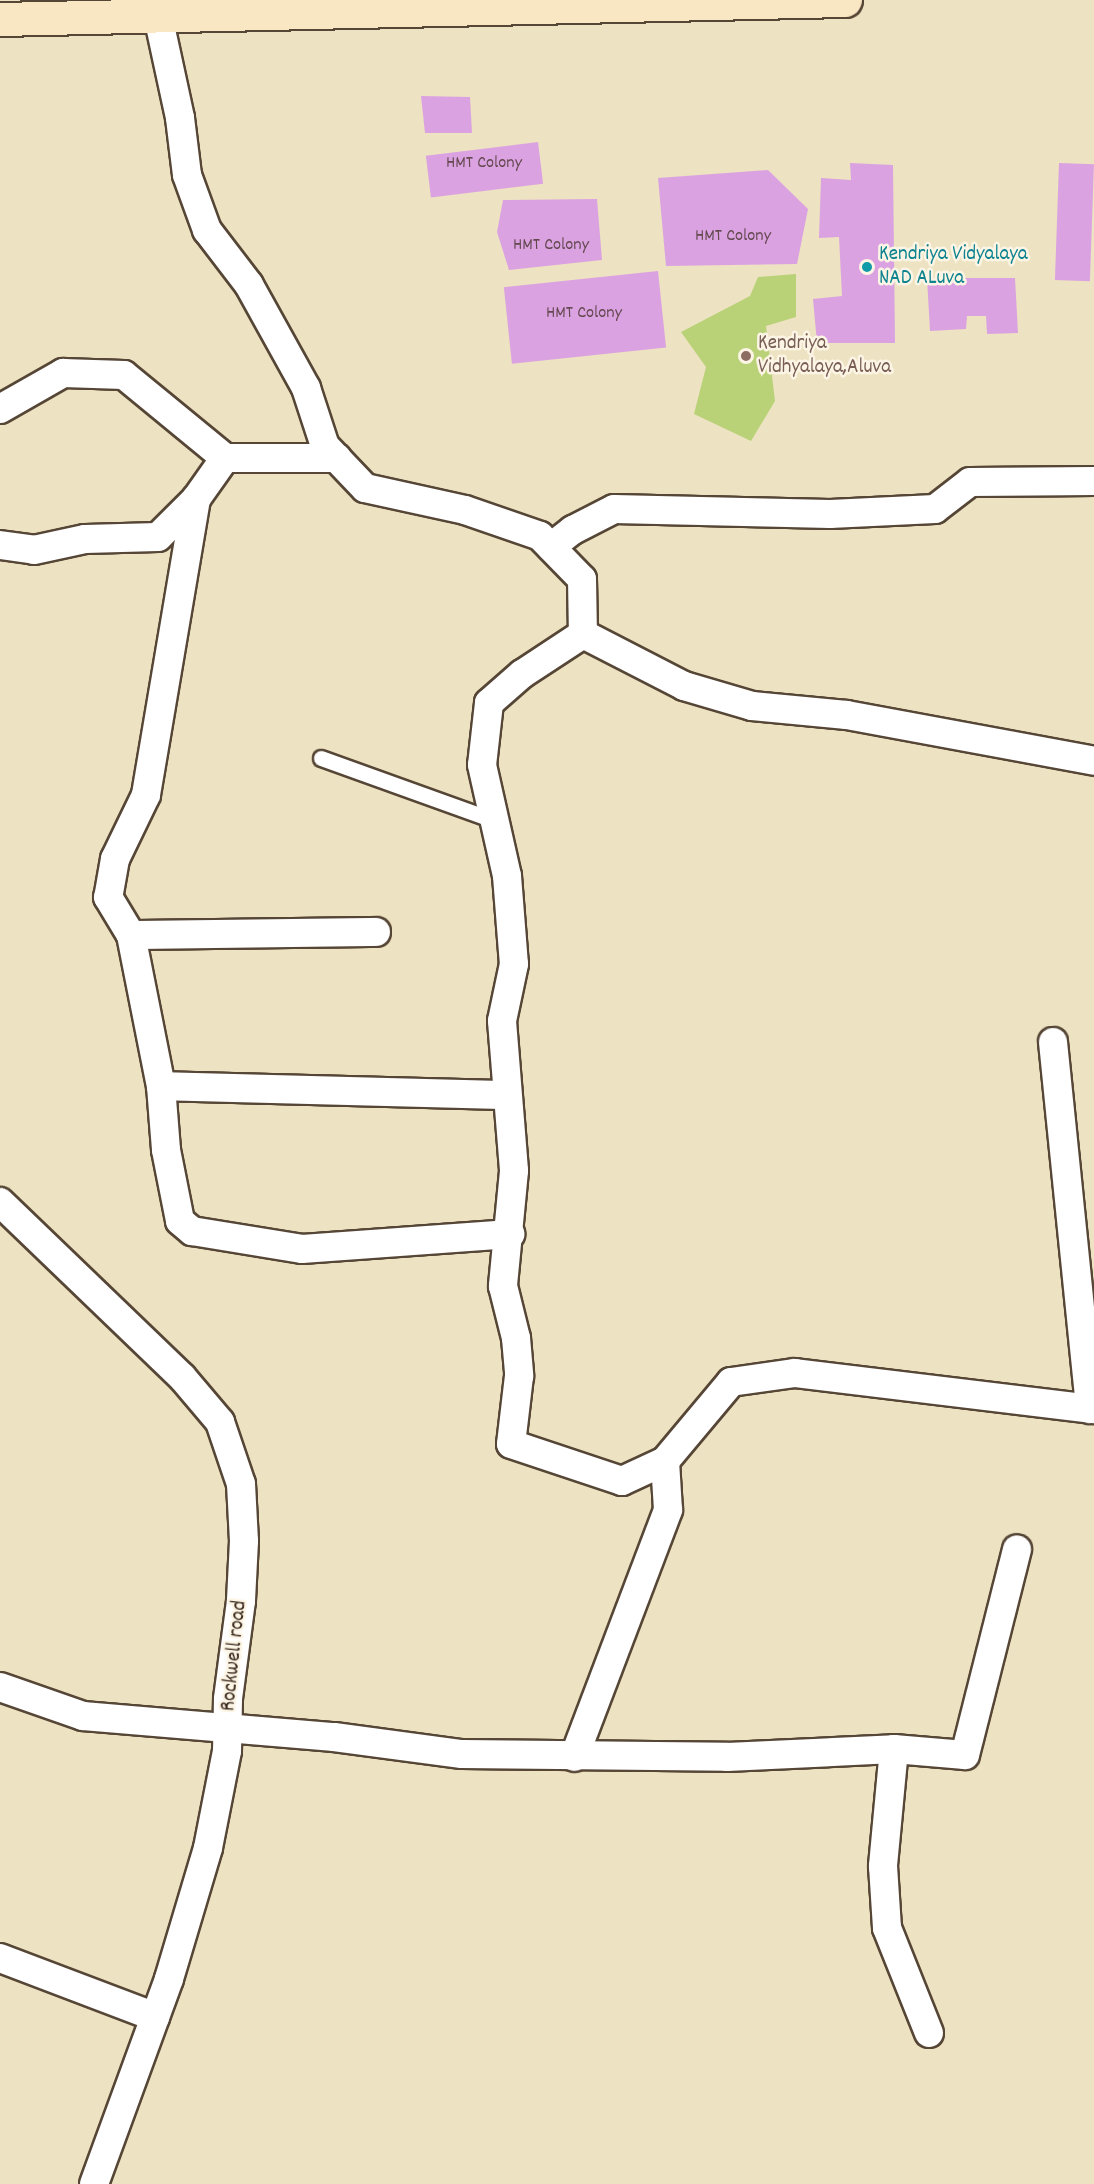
<!DOCTYPE html>
<style>
body{margin:0}
#map{position:relative;width:1094px;height:2184px;overflow:hidden;background:#ede2c1;font-family:Dekko,sans-serif}
div>[style]{position:absolute}
.green>*{inset:0;background:#b9d277}
.building>*{inset:0;background:#dba2e2;transform-origin:0 0}
.roads{filter:drop-shadow(2px 0 #564636) drop-shadow(-2px 0 #564636) drop-shadow(0 2px #564636) drop-shadow(0 -2px #564636)}
.lane>*{height:15px;margin:-7.5px;padding:0 7.5px;transform-origin:7.5px;border-radius:7.5px;background:#fff}
.street>*{height:28px;margin:-14px;padding:0 14px;transform-origin:14px;border-radius:14px;background:#fff}
.secondary>*{height:33px;margin:-16.5px;padding:0 16.5px;transform-origin:16.5px;border-radius:16.5px;background:#f9e7c3}
.dots>*{width:16px;height:16px;translate:-50% -50%;box-sizing:border-box;border:3px solid #fcf5e5;border-radius:50%}
span{translate:-50% -50%;white-space:nowrap;text-align:center;line-height:1.15;-webkit-text-stroke:5px #fcf5e5;paint-order:stroke}
.number-label{font-size:18px;color:#63484f}
.number-label span{-webkit-text-stroke-width:0}
.culture-label{font-size:21px;color:#0d838f}
.left{translate:0 -50%;text-align:left}
.education-label{font-size:21px;color:#785e54}
.street-label{font-size:21px;color:#3b2a1e}
</style>
<div id="map">
<div class="green">
<div style="clip-path:polygon(796px 274px,796px 317px,766px 326px,775px 401px,751px 441px,694px 414px,706px 367px,681px 332px,750px 296px,758px 277px)"></div>
</div>
<div class="building">
<div style="clip-path:polygon(421px 96px,470px 97px,472px 133px,425px 133px)"></div>
<div style="left:538px;top:142px;width:42px;height:113px;rotate:83deg"></div>
<div style="clip-path:polygon(850px 163px,893px 165px,895px 343px,817px 343px,813px 299px,842px 296px,839px 237px,819px 238px,821px 178px,851px 180px)"></div>
<div style="left:1059px;top:163px;width:35px;height:117px;rotate:2deg"></div>
<div style="clip-path:polygon(768px 170px,808px 209px,797px 264px,666px 266px,658px 178px)"></div>
<div style="clip-path:polygon(597px 199px,602px 260px,509px 270px,497px 232px,503px 200px)"></div>
<div style="left:658px;top:271px;width:77px;height:155px;rotate:84deg"></div>
<div style="clip-path:polygon(927px 278px,1015px 278px,1018px 333px,987px 334px,986px 316px,967px 316px,966px 329px,930px 331px)"></div>
</div>
<div class="roads">
<div class="lane">
<div style="left:321px;top:758px;width:183px;rotate:19.8deg"></div>
</div>
<div class="street">
<div style="left:158px;top:16px;width:104px;rotate:77.8deg"></div>
<div style="left:180px;top:118px;width:57px;rotate:83deg"></div>
<div style="left:187px;top:175px;width:59px;rotate:70deg"></div>
<div style="left:207px;top:230px;width:69px;rotate:52.6deg"></div>
<div style="left:249px;top:285px;width:118px;rotate:61deg"></div>
<div style="left:306px;top:388px;width:61px;rotate:71.9deg"></div>
<div style="left:325px;top:446px;width:58px;rotate:46.4deg"></div>
<div style="left:365px;top:488px;width:102px;rotate:12.4deg"></div>
<div style="left:465px;top:510px;width:79px;rotate:19.1deg"></div>
<div style="left:540px;top:536px;width:60px;rotate:45.7deg"></div>
<div style="left:582px;top:579px;width:55px;rotate:89deg"></div>
<div style="left:583px;top:634px;width:73px;rotate:146.7deg"></div>
<div style="left:522px;top:674px;width:44px;rotate:138.7deg"></div>
<div style="left:489px;top:703px;width:62px;rotate:96.4deg"></div>
<div style="left:482px;top:765px;width:114px;rotate:77.3deg"></div>
<div style="left:507px;top:876px;width:88px;rotate:85.5deg"></div>
<div style="left:514px;top:964px;width:58px;rotate:101.9deg"></div>
<div style="left:502px;top:1021px;width:150px;rotate:85.4deg"></div>
<div style="left:514px;top:1171px;width:116px;rotate:95.5deg"></div>
<div style="left:503px;top:1286px;width:54px;rotate:76deg"></div>
<div style="left:516px;top:1338px;width:38px;rotate:85deg"></div>
<div style="left:519px;top:1376px;width:68px;rotate:96.7deg"></div>
<div style="left:511px;top:1444px;width:117px;rotate:18.4deg"></div>
<div style="left:622px;top:1481px;width:47px;rotate:-24.9deg"></div>
<div style="left:665px;top:1461px;width:49px;rotate:86.5deg"></div>
<div style="left:668px;top:1510px;width:264px;rotate:110.8deg"></div>
<div style="left:0;top:409px;width:73px;rotate:-29.7deg"></div>
<div style="left:63px;top:373px;width:61px;rotate:1.9deg"></div>
<div style="left:124px;top:375px;width:131px;rotate:39.4deg"></div>
<div style="left:196px;top:499px;width:300px;rotate:99.6deg"></div>
<div style="left:146px;top:795px;width:71px;rotate:115.8deg"></div>
<div style="left:115px;top:859px;width:39px;rotate:100deg"></div>
<div style="left:108px;top:897px;width:44px;rotate:58.8deg"></div>
<div style="left:131px;top:935px;width:154px;rotate:78.8deg"></div>
<div style="left:161px;top:1086px;width:64px;rotate:85.5deg"></div>
<div style="left:166px;top:1150px;width:72px;rotate:78.8deg"></div>
<div style="left:180px;top:1221px;width:16px;rotate:40deg"></div>
<div style="left:192px;top:1231px;width:111px;rotate:9.3deg"></div>
<div style="left:302px;top:1249px;width:209px;rotate:-4.1deg"></div>
<div style="left:0;top:545px;width:34px;rotate:8deg"></div>
<div style="left:34px;top:550px;width:52px;rotate:-12.2deg"></div>
<div style="left:85px;top:539px;width:73px;rotate:-1.6deg"></div>
<div style="left:158px;top:537px;width:54px;rotate:-45deg"></div>
<div style="left:196px;top:499px;width:50px;rotate:-54.7deg"></div>
<div style="left:225px;top:458px;width:112px"></div>
<div style="left:551px;top:547px;width:28px;rotate:-38deg"></div>
<div style="left:573px;top:530px;width:46px;rotate:-27.1deg"></div>
<div style="left:614px;top:509px;width:216px;rotate:1.3deg"></div>
<div style="left:830px;top:514px;width:105px;rotate:-2.7deg"></div>
<div style="left:935px;top:509px;width:44px;rotate:-37.6deg"></div>
<div style="left:970px;top:482px;width:124px;rotate:-0.5deg"></div>
<div style="left:583px;top:634px;width:114px;rotate:27.2deg"></div>
<div style="left:684px;top:686px;width:71px;rotate:16.4deg"></div>
<div style="left:752px;top:706px;width:95px;rotate:5.4deg"></div>
<div style="left:847px;top:715px;width:251px;rotate:10.5deg"></div>
<div style="left:131px;top:935px;width:245px;rotate:-0.7deg"></div>
<div style="left:1053px;top:1042px;width:369px;rotate:84.2deg"></div>
<div style="left:161px;top:1086px;width:346px;rotate:1.5deg"></div>
<div style="left:0;top:1202px;width:252px;rotate:43.9deg"></div>
<div style="left:182px;top:1377px;width:59px;rotate:49.8deg"></div>
<div style="left:220px;top:1422px;width:65px;rotate:71.3deg"></div>
<div style="left:241px;top:1484px;width:57px;rotate:87deg"></div>
<div style="left:244px;top:1541px;width:60px;rotate:92.9deg"></div>
<div style="left:241px;top:1601px;width:99px;rotate:97.6deg"></div>
<div style="left:228px;top:1699px;width:52px;rotate:91.1deg"></div>
<div style="left:227px;top:1751px;width:99px;rotate:101.1deg"></div>
<div style="left:208px;top:1848px;width:137px;rotate:106.6deg"></div>
<div style="left:169px;top:1979px;width:218px;rotate:110.1deg"></div>
<div style="left:665px;top:1461px;width:103px;rotate:-50.1deg"></div>
<div style="left:731px;top:1382px;width:65px;rotate:-8deg"></div>
<div style="left:795px;top:1373px;width:301px;rotate:6.9deg"></div>
<div style="left:0;top:1687px;width:88px;rotate:19.3deg"></div>
<div style="left:83px;top:1716px;width:252px;rotate:4.8deg"></div>
<div style="left:334px;top:1737px;width:129px;rotate:7.6deg"></div>
<div style="left:462px;top:1754px;width:265px;rotate:0.6deg"></div>
<div style="left:727px;top:1757px;width:167px;rotate:-2.7deg"></div>
<div style="left:894px;top:1749px;width:71px;rotate:4.8deg"></div>
<div style="left:965px;top:1755px;width:212px;rotate:-75.8deg"></div>
<div style="left:894px;top:1749px;width:118px;rotate:95.4deg"></div>
<div style="left:883px;top:1866px;width:62px;rotate:86.3deg"></div>
<div style="left:887px;top:1928px;width:113px;rotate:68.2deg"></div>
<div style="left:0;top:1958px;width:166px;rotate:20.8deg"></div>
</div>
<div class="secondary">
<div style="left:0;top:19px;width:845px;rotate:-1.29deg"></div>
</div>
</div>
<div class="dots">
<div style="left:867px;top:267px;background:#0f9aa8"></div>
<div style="left:746px;top:356px;background:#8d6e63"></div>
</div>
<div class="number-label">
<span style="left:484px;top:164px">HMT Colony</span>
<span style="left:733px;top:237px">HMT Colony</span>
<span style="left:551px;top:246px">HMT Colony</span>
<span style="left:584px;top:314px">HMT Colony</span>
</div>
<div class="culture-label">
<span class="left" style="left:879px;top:267px">Kendriya Vidyalaya<br>NAD ALuva</span>
</div>
<div class="education-label">
<span class="left" style="left:758px;top:356px">Kendriya<br>Vidhyalaya,Aluva</span>
</div>
<div class="street-label">
<span style="left:235px;top:1656px;rotate:-84deg">Rockwell road</span>
</div>
</div>
